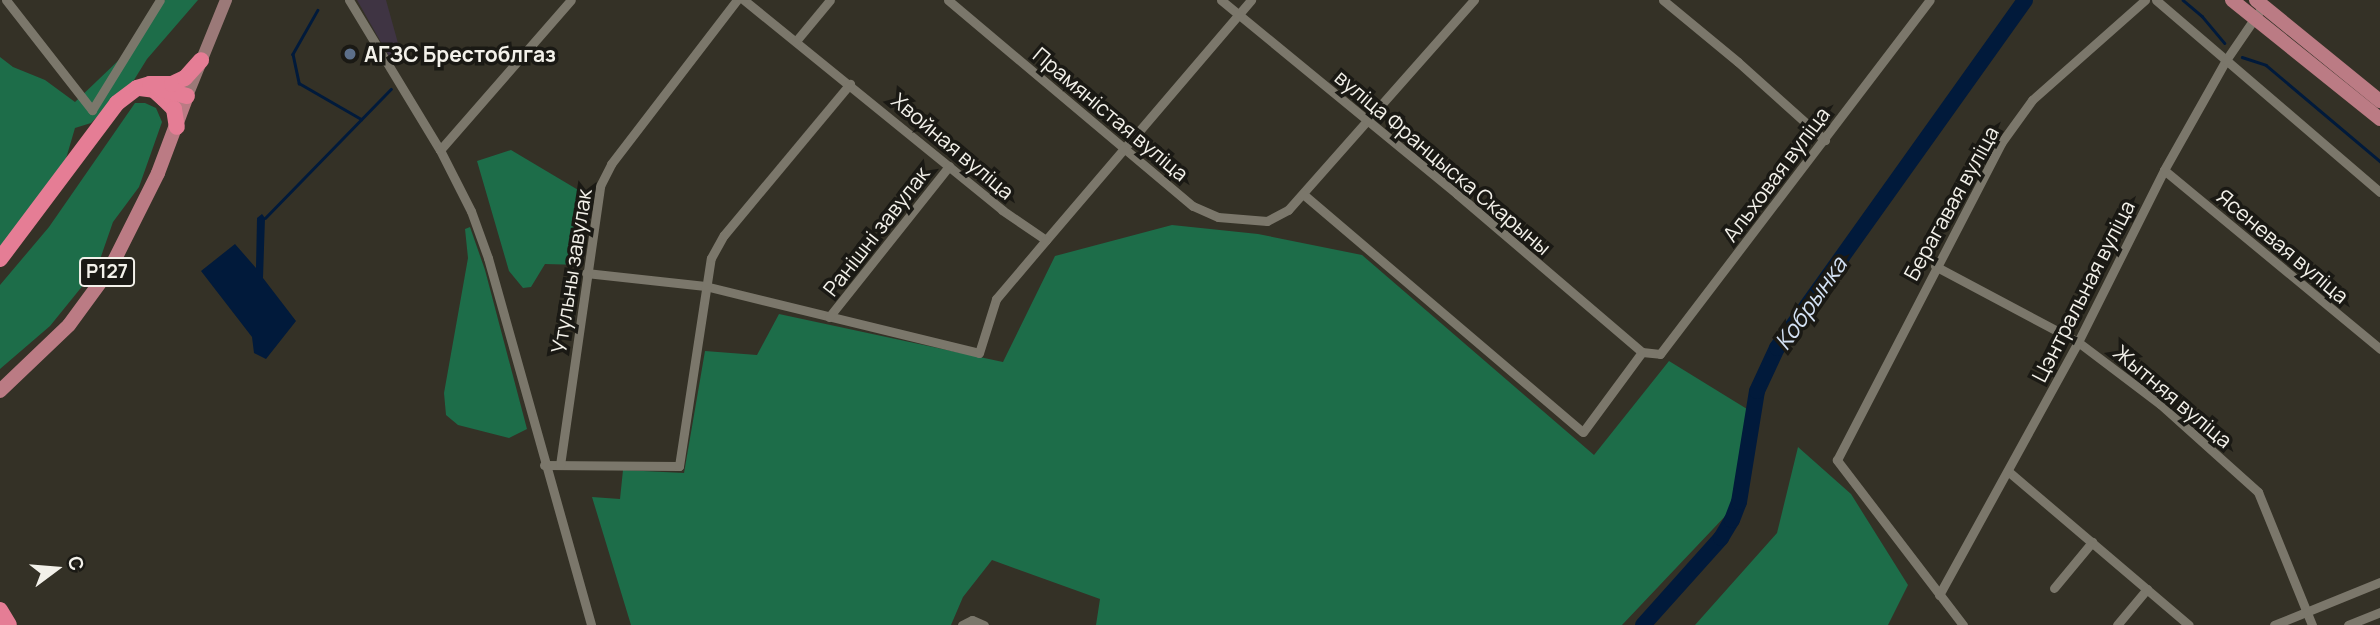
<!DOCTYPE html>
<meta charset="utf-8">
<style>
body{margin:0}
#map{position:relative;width:2380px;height:625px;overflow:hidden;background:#343126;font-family:Manrope,sans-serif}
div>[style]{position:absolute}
.commercial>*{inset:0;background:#3f3443}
.forest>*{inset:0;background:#1d6d49}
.water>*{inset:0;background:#011a3b}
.stream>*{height:2.5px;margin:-1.25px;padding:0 1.25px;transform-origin:1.25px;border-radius:1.25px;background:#011a3b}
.river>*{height:16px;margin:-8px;padding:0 8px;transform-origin:8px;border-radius:8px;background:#011a3b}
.street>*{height:9px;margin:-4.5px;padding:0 4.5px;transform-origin:4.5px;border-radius:4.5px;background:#7b776b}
.secondary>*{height:12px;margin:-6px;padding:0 6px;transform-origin:6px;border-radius:6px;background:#9b7978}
.primary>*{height:14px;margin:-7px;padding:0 7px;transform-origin:7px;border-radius:7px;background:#bb7b84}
.highway>*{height:16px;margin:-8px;padding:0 8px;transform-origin:8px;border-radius:8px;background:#e57d95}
.dots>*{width:19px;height:19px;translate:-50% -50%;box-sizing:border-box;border:4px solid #1a1914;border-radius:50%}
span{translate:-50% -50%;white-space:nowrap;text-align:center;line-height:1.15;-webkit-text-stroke:7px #1a1914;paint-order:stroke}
.shield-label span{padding:2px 5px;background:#1a1914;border:2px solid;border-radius:5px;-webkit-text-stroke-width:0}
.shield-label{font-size:19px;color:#f3f1ea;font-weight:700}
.poi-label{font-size:21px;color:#f3f1ea;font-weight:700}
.left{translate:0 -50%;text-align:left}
.street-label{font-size:21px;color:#f3f1ea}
.water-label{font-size:23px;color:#d4e2f5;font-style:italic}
.north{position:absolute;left:21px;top:534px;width:70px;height:70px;-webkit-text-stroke:5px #1a1914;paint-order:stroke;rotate:74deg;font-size:19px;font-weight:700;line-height:28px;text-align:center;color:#f3f1ea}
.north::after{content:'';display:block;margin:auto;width:24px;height:32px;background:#f3f1ea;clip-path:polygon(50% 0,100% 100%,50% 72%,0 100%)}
</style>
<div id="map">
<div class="commercial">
<div style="clip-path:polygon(357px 0,386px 0,401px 54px,391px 60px)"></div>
</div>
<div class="forest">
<div style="clip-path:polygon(165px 0,198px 0,147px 59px,134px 80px,91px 123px,75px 128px,65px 162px,0 248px,0 57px,13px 67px,45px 80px,75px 102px,121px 58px)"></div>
<div style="clip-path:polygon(135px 103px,145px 103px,156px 108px,162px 122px,139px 187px,113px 222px,97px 268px,50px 326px,0 369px,0 285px,49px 227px)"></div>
<div style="clip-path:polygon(511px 150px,590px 197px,582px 265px,545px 264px,531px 287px,523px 288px,509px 271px,477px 161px)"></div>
<div style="clip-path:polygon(1172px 225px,1258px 234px,1362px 255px,1594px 455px,1669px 361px,1747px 409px,1731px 510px,1622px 625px,1096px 625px,1100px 599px,992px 560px,963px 597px,951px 625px,631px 625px,592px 497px,620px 499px,623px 470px,684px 473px,705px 351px,757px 355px,779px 314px,1003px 362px,1055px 256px)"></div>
<div style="clip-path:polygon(470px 227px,485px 270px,527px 429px,509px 438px,458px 425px,446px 415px,444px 393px,468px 258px,465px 229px)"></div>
<div style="clip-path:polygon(1798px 447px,1851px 494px,1908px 585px,1888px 625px,1695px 625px,1777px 533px)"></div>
</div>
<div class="water">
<div style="clip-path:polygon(262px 214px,265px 218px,263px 278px,296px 321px,266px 359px,254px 353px,252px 337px,201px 271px,235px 244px,256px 268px,257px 218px)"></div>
</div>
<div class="stream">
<div style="left:2183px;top:0;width:25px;rotate:40deg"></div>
<div style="left:2202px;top:16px;width:35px;rotate:50deg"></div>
<div style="left:318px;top:10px;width:51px;rotate:119.6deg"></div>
<div style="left:293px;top:54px;width:30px;rotate:78deg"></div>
<div style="left:299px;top:83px;width:72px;rotate:30.1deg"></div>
<div style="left:2242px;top:57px;width:25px;rotate:18deg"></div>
<div style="left:2266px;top:65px;width:149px;rotate:40.1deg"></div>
<div style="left:265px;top:218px;width:180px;rotate:-45.7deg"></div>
</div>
<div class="river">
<div style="left:1643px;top:625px;width:117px;rotate:-48.1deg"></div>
<div style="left:1721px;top:538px;width:21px;rotate:-59deg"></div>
<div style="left:1732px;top:520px;width:19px;rotate:-69deg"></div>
<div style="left:1739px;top:502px;width:112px;rotate:-80.8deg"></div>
<div style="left:1757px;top:391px;width:47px;rotate:-65.1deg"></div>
<div style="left:1777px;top:348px;width:427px;rotate:-54.5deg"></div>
</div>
<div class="street">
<div style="left:6px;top:0;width:140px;rotate:52deg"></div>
<div style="left:92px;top:110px;width:129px;rotate:-58.3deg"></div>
<div style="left:349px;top:0;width:175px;rotate:58.8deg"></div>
<div style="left:440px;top:150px;width:68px;rotate:63.1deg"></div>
<div style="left:471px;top:211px;width:50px;rotate:70.1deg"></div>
<div style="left:488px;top:258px;width:381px;rotate:74.3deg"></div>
<div style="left:744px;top:0;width:333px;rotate:39.1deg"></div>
<div style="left:1002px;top:210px;width:53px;rotate:34.3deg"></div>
<div style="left:1046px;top:240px;width:316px;rotate:-49.5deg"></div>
<div style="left:948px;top:0;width:320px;rotate:40.1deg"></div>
<div style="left:1193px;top:206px;width:27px;rotate:24deg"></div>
<div style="left:1218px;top:217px;width:49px;rotate:4.7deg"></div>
<div style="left:1267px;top:221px;width:24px;rotate:-28deg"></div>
<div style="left:1288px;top:210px;width:281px;rotate:-48.5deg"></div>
<div style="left:1221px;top:0;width:306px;rotate:39.4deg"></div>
<div style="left:1457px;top:194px;width:243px;rotate:40.5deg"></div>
<div style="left:1663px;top:0;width:97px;rotate:39.6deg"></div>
<div style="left:1738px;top:62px;width:117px;rotate:41.9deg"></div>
<div style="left:2156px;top:0;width:295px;rotate:40.6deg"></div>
<div style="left:796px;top:41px;width:53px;rotate:-50.3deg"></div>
<div style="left:440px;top:150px;width:199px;rotate:-48.9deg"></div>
<div style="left:2164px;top:170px;width:281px;rotate:39.6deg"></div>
<div style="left:1303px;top:194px;width:367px;rotate:40.4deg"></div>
<div style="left:1583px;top:432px;width:99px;rotate:-53.6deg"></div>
<div style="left:1935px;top:266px;width:162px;rotate:28deg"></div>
<div style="left:2078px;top:342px;width:103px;rotate:37.1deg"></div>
<div style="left:2160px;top:404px;width:132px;rotate:41.9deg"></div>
<div style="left:2258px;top:492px;width:144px;rotate:67.9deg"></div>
<div style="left:586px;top:273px;width:120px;rotate:6.2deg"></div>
<div style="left:705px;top:286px;width:282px;rotate:13.7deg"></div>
<div style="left:979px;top:353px;width:57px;rotate:-72.5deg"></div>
<div style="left:996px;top:299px;width:77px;rotate:-49.7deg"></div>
<div style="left:829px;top:317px;width:193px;rotate:-51.5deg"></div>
<div style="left:1642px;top:352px;width:18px;rotate:6deg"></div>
<div style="left:1660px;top:354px;width:445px;rotate:-52.7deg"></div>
<div style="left:544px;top:465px;width:135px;rotate:0.4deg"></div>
<div style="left:679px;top:466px;width:210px;rotate:-81.3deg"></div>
<div style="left:711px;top:258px;width:26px;rotate:-61deg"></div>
<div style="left:724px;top:235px;width:197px;rotate:-50.2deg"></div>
<div style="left:560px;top:465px;width:282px;rotate:-81.8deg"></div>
<div style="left:600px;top:186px;width:25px;rotate:-63deg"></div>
<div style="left:611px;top:164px;width:207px;rotate:-52.5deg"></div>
<div style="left:2009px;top:472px;width:236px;rotate:40.4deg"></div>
<div style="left:2054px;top:588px;width:60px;rotate:-50.4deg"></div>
<div style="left:1939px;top:595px;width:289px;rotate:-61.2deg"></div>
<div style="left:2078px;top:342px;width:192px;rotate:-63.4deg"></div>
<div style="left:2164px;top:170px;width:126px;rotate:-60.6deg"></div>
<div style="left:2226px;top:60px;width:65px;rotate:-55.6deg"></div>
<div style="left:962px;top:625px;width:11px;rotate:-27deg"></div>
<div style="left:972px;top:620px;width:13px;rotate:23deg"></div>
<div style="left:1963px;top:625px;width:208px;rotate:-127.4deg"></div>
<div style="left:1837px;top:460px;width:357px;rotate:-62.6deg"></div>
<div style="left:2001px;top:143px;width:53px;rotate:-54.2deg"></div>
<div style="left:2032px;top:100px;width:151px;rotate:-41.5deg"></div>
<div style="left:2117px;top:625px;width:47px;rotate:-50.2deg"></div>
<div style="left:2274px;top:625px;width:114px;rotate:-22.1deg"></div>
<div style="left:2348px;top:625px;width:35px;rotate:-22deg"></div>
</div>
<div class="secondary">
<div style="left:187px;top:96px;width:104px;rotate:-67.9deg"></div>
</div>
<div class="primary">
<div style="left:2232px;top:0;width:190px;rotate:38.8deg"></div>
<div style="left:2256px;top:0;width:160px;rotate:39.2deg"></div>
<div style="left:0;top:391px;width:95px;rotate:-43.7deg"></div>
<div style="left:69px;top:325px;width:69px;rotate:-53.8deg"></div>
<div style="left:110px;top:269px;width:107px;rotate:-63.4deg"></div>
<div style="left:158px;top:173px;width:82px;rotate:-69.4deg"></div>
</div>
<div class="highway">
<div style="left:140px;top:88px;width:14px;rotate:8deg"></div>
<div style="left:154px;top:90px;width:13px;rotate:42deg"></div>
<div style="left:164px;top:99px;width:14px;rotate:45deg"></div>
<div style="left:174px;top:109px;width:18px;rotate:81deg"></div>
<div style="left:157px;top:88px;width:31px;rotate:15deg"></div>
<div style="left:0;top:259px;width:195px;rotate:-53.1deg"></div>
<div style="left:117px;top:103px;width:25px;rotate:-37deg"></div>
<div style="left:137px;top:88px;width:14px;rotate:-17deg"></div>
<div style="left:150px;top:84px;width:22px"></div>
<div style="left:172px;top:84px;width:14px;rotate:-25deg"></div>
<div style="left:185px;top:78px;width:24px;rotate:-48deg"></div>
<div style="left:0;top:610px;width:17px;rotate:59deg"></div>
</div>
<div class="dots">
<div style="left:350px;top:54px;background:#5c6f8a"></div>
</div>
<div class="shield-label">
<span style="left:107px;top:272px">Р127</span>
</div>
<div class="poi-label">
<span class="left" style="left:364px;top:54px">АГЗС Брестоблгаз</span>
</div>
<div class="street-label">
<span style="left:1111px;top:114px;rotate:40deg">Прамяністая вуліца</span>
<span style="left:953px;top:146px;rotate:40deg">Хвойная вуліца</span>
<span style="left:1443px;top:162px;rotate:40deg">вуліца Францыска Скарыны</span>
<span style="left:1776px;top:174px;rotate:-53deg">Альховая вуліца</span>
<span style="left:1951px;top:203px;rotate:-61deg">Берагавая вуліца</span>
<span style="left:876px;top:231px;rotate:-52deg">Ранішні завулак</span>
<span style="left:2283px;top:246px;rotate:40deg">Ясеневая вуліца</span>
<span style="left:571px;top:271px;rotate:-81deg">Утульны завулак</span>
<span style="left:2083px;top:291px;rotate:-63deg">Цэнтральная вуліца</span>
<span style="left:2173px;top:396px;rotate:40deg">Жытняя вуліца</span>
</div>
<div class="water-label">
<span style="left:1810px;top:303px;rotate:-55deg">Кобрынка</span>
</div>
<div class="north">С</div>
</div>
